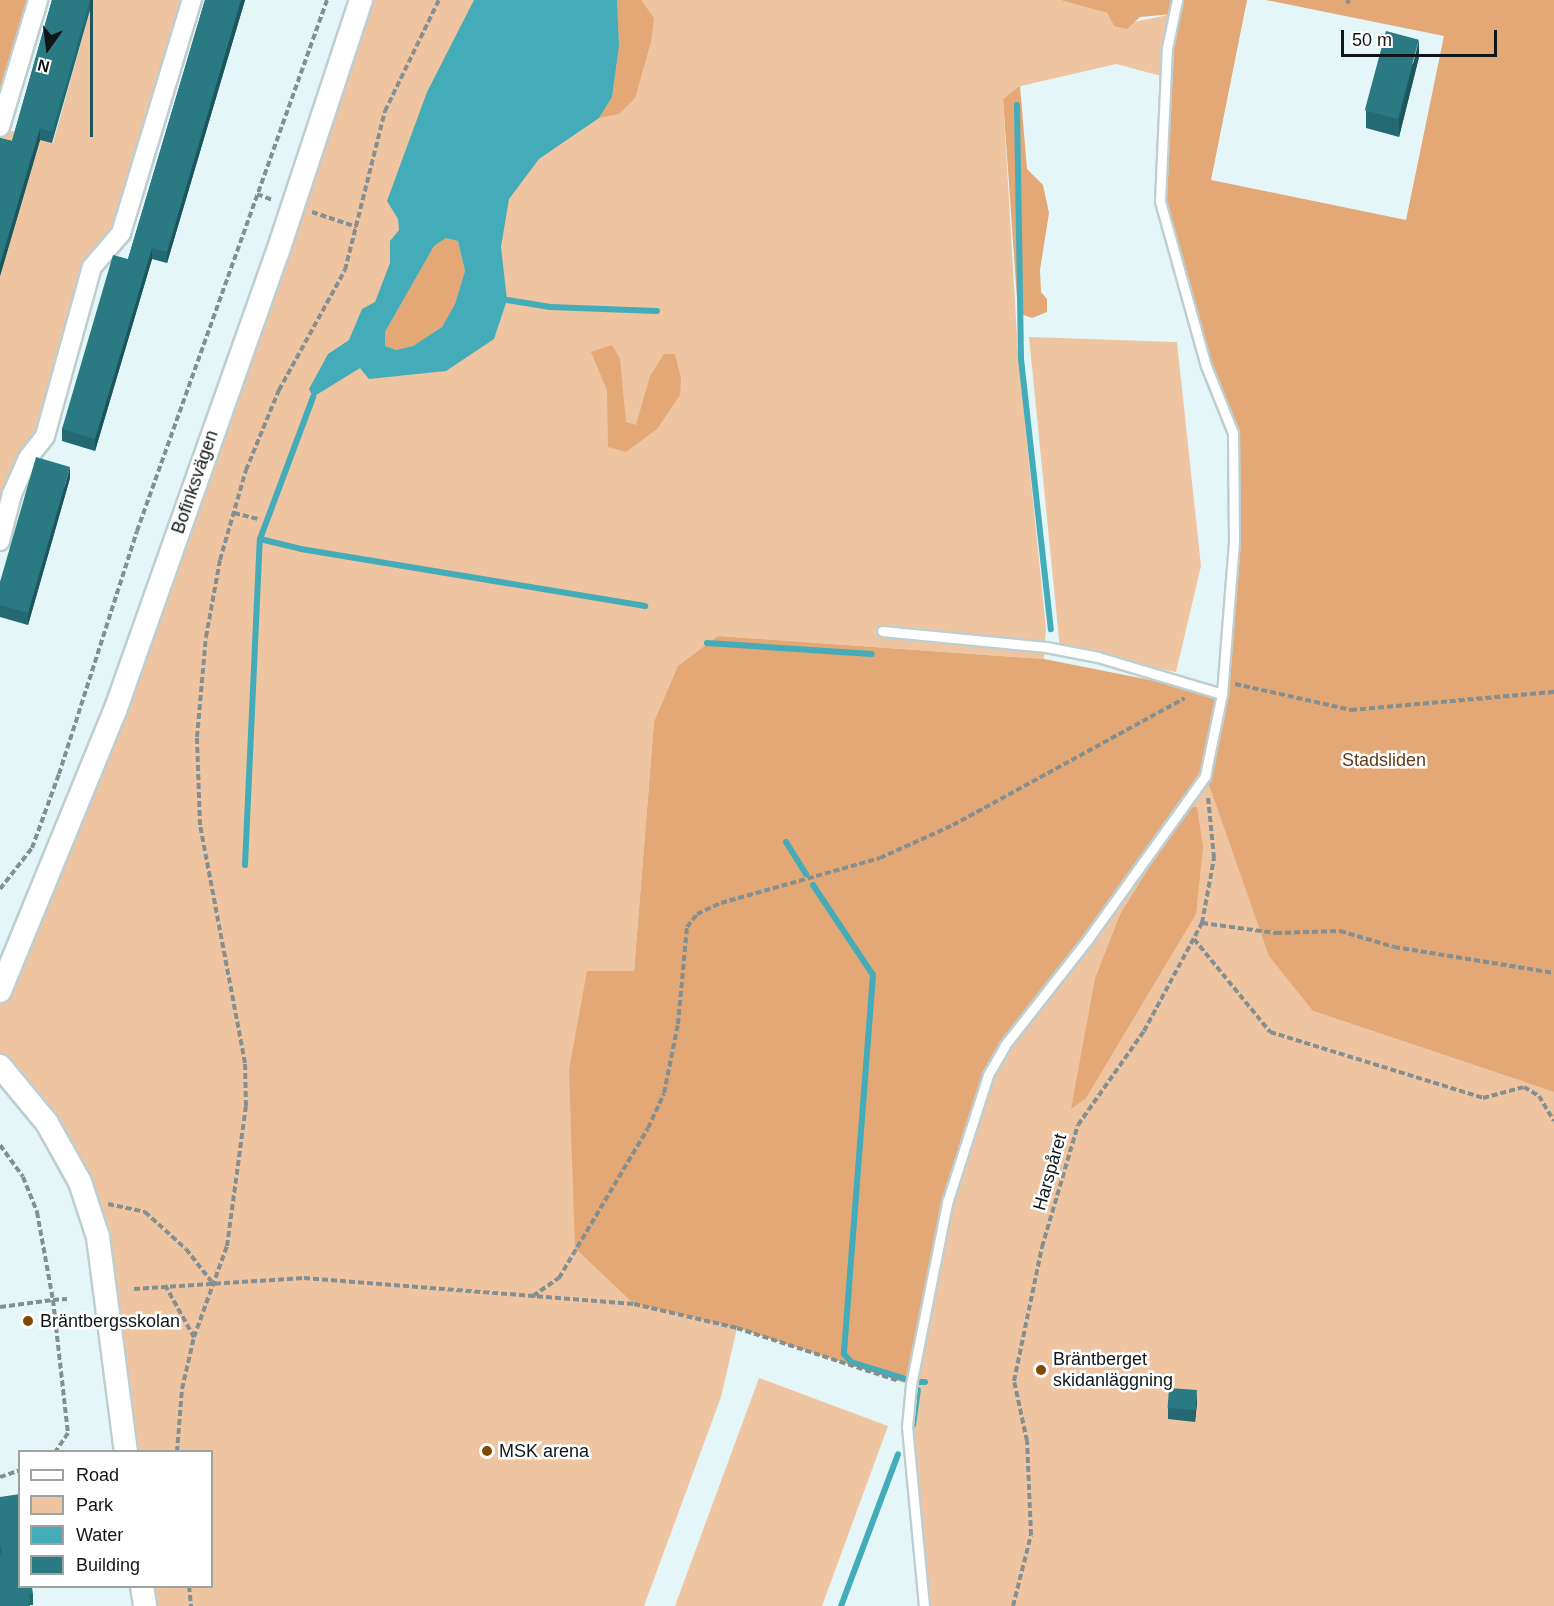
<!DOCTYPE html>
<meta charset="utf-8">
<style>
body{margin:0}
#map{position:relative;width:1554px;height:1606px;overflow:hidden;background:#e5f6f9;font-family:Arial,sans-serif}
div>[style]{position:absolute}
.green>*{inset:0;background:#efc4a0}
.forest>*{inset:0;background:#e3a876}
.water>*{inset:0;background:#44acb8}
.stream>*{height:6px;margin:-3px;padding:0 3px;transform-origin:3px;border-radius:3px;background:#44acb8}
.path>*{height:4px;margin-top:-2px;transform-origin:0;background:repeating-linear-gradient(90deg,#838f91 0 6px,transparent 0 9px)}
.roads{filter:drop-shadow(2px 0 #bdced0) drop-shadow(-2px 0 #bdced0) drop-shadow(0 2px #bdced0) drop-shadow(0 -2px #bdced0)}
.service>*{height:9px;margin:-4.5px;padding:0 4.5px;transform-origin:4.5px;border-radius:4.5px;background:#fff}
.minor>*{height:18px;margin:-9px;padding:0 9px;transform-origin:9px;border-radius:9px;background:#fff}
.tertiary>*{height:22px;margin:-11px;padding:0 11px;transform-origin:11px;border-radius:11px;background:#fff}
.wall>*{inset:0;background:#246971}
.shaded-wall>*{inset:0;background:#1d555c;transform-origin:0 0}
.building>*{inset:0;background:#2a7a83;transform-origin:0 0}
.dots>*{width:16px;height:16px;translate:-50% -50%;box-sizing:border-box;border:3px solid #fff;border-radius:50%}
span{translate:-50% -50%;white-space:nowrap;text-align:center;line-height:1.15;-webkit-text-stroke:5px #fff;paint-order:stroke}
.street-label{font-size:18px;color:#101617}
.park-label{font-size:18px;color:#613a14}
.poi-label{font-size:18px;color:#101617}
.left{translate:0 -50%;text-align:left}
.legend{position:absolute;left:18px;top:1450px;width:195px;height:138px;box-sizing:border-box;background:#fff;border:2px solid #9fa2a2;margin:0;padding:8px 10px;list-style:none;font-size:18px;color:#101617}
.legend li{display:flex;align-items:center;gap:12px;height:30px}
.legend b{width:30px;border:2px solid #9fa2a2}
.north{position:absolute;left:18px;top:18px;width:60px;height:60px;-webkit-text-stroke:4px #fff;paint-order:stroke;rotate:194deg;font-size:16px;font-weight:700;line-height:24px;text-align:center;color:#101617}
.north::after{content:'';display:block;margin:auto;width:21px;height:27px;background:#101617;clip-path:polygon(50% 0,100% 100%,50% 72%,0 100%)}
.scale{position:absolute;left:1341px;top:30px;width:156px;height:27px;box-sizing:border-box;border:3px solid #101617;border-top:0;padding-left:8px;font-size:18px;line-height:21px;white-space:nowrap;color:#101617;-webkit-text-stroke:4px #fff;paint-order:stroke}
</style>
<div id="map">
<div class="green">
<div style="clip-path:polygon(93px 0,184px 0,120px 218px,40px 428px,17px 459px,0 513px,0 276px,34px 159px,0 149px,0 135px,5px 129px,53px 143px)"></div>
<div style="clip-path:polygon(361px 0,1060px 0,1107px 13px,1114px 26px,1173px 14px,1165px 77px,1116px 64px,1021px 86px,1003px 99px,1018px 354px,1046px 628px,1044px 659px,718px 636px,654px 722px,634px 971px,634px 1304px,737px 1328px,721px 1397px,644px 1606px,145px 1606px,142px 1587px,212px 1586px,212px 1452px,126px 1451px,80px 1182px,0 1066px,0 991px)"></div>
<div style="clip-path:polygon(1029px 337px,1177px 342px,1201px 566px,1176px 672px,1060px 649px)"></div>
<div style="clip-path:polygon(evenodd,1205px 776px,1313px 1011px,1554px 1092px,1554px 1606px,924px 1606px,907px 1427px,947px 1203px,988px 1075px,1205px 776px,1187px 808px,1072px 1108px,1095px 978px,1120px 914px,1187px 808px)"></div>
<div style="clip-path:polygon(759px 1378px,888px 1426px,822px 1606px,675px 1606px)"></div>
</div>
<div class="forest">
<div style="clip-path:polygon(0 0,38px 0,0 127px)"></div>
<div style="clip-path:polygon(617px 0,641px 0,654px 18px,651px 42px,635px 98px,619px 114px,599px 118px,612px 97px,619px 46px)"></div>
<div style="clip-path:polygon(1060px 0,1247px 0,1211px 180px,1406px 220px,1444px 36px,1266px 0,1554px 0,1554px 1092px,1313px 1011px,1269px 956px,1206px 776px,988px 1075px,947px 1203px,911px 1385px,737px 1328px,634px 1304px,575px 1248px,569px 1070px,587px 971px,634px 971px,654px 722px,678px 666px,718px 636px,1044px 659px,1221px 694px,1234px 542px,1233px 433px,1206px 366px,1160px 201px,1173px 14px,1140px 17px,1127px 29px,1114px 26px,1107px 13px)"></div>
<div style="clip-path:polygon(1020px 86px,1027px 169px,1043px 185px,1049px 213px,1040px 270px,1041px 292px,1047px 299px,1047px 312px,1032px 318px,1018px 313px,1003px 99px)"></div>
<div style="clip-path:polygon(446px 238px,458px 241px,465px 271px,455px 304px,442px 327px,413px 346px,396px 350px,385px 346px,385px 332px,434px 246px)"></div>
<div style="clip-path:polygon(612px 345px,620px 359px,626px 422px,636px 425px,650px 376px,664px 354px,675px 354px,681px 378px,680px 395px,657px 429px,626px 452px,608px 447px,607px 390px,591px 352px)"></div>
<div style="clip-path:polygon(1187px 807px,1197px 807px,1203px 847px,1196px 914px,1086px 1098px,1071px 1109px,1095px 978px,1120px 914px)"></div>
</div>
<div class="water">
<div style="clip-path:polygon(evenodd,474px 0,617px 0,619px 46px,612px 97px,599px 118px,539px 159px,509px 199px,501px 247px,507px 300px,494px 339px,446px 371px,369px 379px,360px 368px,313px 397px,309px 389px,328px 354px,349px 340px,362px 309px,375px 302px,390px 263px,390px 241px,399px 230px,398px 219px,387px 201px,427px 92px,474px 0,446px 238px,458px 241px,465px 271px,455px 304px,442px 327px,413px 346px,396px 350px,385px 346px,385px 332px,434px 246px,446px 238px)"></div>
</div>
<div class="stream">
<div style="left:1017px;top:105px;width:254px;rotate:89.1deg"></div>
<div style="left:1021px;top:359px;width:272px;rotate:83.7deg"></div>
<div style="left:507px;top:300px;width:44px;rotate:9.2deg"></div>
<div style="left:550px;top:307px;width:107px;rotate:2.1deg"></div>
<div style="left:260px;top:539px;width:42px;rotate:13.7deg"></div>
<div style="left:301px;top:549px;width:349px;rotate:9.4deg"></div>
<div style="left:707px;top:643px;width:165px;rotate:3.8deg"></div>
<div style="left:786px;top:842px;width:38px;rotate:58deg"></div>
<div style="left:245px;top:865px;width:326px;rotate:-87.4deg"></div>
<div style="left:260px;top:539px;width:152px;rotate:-69.5deg"></div>
<div style="left:813px;top:885px;width:108px;rotate:56.3deg"></div>
<div style="left:873px;top:975px;width:380px;rotate:94.4deg"></div>
<div style="left:844px;top:1354px;width:11px;rotate:49deg"></div>
<div style="left:851px;top:1362px;width:61px;rotate:17.2deg"></div>
<div style="left:917px;top:1382px;width:8px"></div>
<div style="left:913px;top:1425px;width:35px;rotate:-82deg"></div>
<div style="left:841px;top:1606px;width:162px;rotate:-69.4deg"></div>
</div>
<div class="path">
<div style="left:1347px;top:0;width:4px;rotate:56deg"></div>
<div style="left:257px;top:194px;width:17px;rotate:21deg"></div>
<div style="left:312px;top:212px;width:47px;rotate:18.4deg"></div>
<div style="left:234px;top:513px;width:25px;rotate:14deg"></div>
<div style="left:1235px;top:684px;width:119px;rotate:12.6deg"></div>
<div style="left:1351px;top:710px;width:204px;rotate:-5.1deg"></div>
<div style="left:0;top:889px;width:52px;rotate:-52deg"></div>
<div style="left:32px;top:848px;width:79px;rotate:-70deg"></div>
<div style="left:59px;top:774px;width:255px;rotate:-72.2deg"></div>
<div style="left:137px;top:531px;width:564px;rotate:-70.31deg"></div>
<div style="left:1202px;top:923px;width:75px;rotate:7.7deg"></div>
<div style="left:1276px;top:933px;width:64px;rotate:-1.8deg"></div>
<div style="left:1340px;top:931px;width:56px;rotate:16.5deg"></div>
<div style="left:1394px;top:947px;width:162px;rotate:9.2deg"></div>
<div style="left:1194px;top:939px;width:120px;rotate:50.7deg"></div>
<div style="left:1270px;top:1032px;width:223px;rotate:17.2deg"></div>
<div style="left:1483px;top:1098px;width:42px;rotate:-15deg"></div>
<div style="left:1524px;top:1087px;width:17px;rotate:31deg"></div>
<div style="left:1539px;top:1096px;width:29px;rotate:59deg"></div>
<div style="left:0;top:1145px;width:39px;rotate:54deg"></div>
<div style="left:23px;top:1177px;width:38px;rotate:68deg"></div>
<div style="left:37px;top:1212px;width:89px;rotate:79.7deg"></div>
<div style="left:53px;top:1300px;width:14px;rotate:-4deg"></div>
<div style="left:108px;top:1204px;width:38px;rotate:12deg"></div>
<div style="left:145px;top:1212px;width:55px;rotate:42.1deg"></div>
<div style="left:186px;top:1249px;width:41px;rotate:52deg"></div>
<div style="left:165px;top:1285px;width:60px;rotate:60.9deg"></div>
<div style="left:134px;top:1289px;width:170px;rotate:-3.7deg"></div>
<div style="left:304px;top:1278px;width:331px;rotate:4.5deg"></div>
<div style="left:634px;top:1304px;width:106px;rotate:13.1deg"></div>
<div style="left:737px;top:1328px;width:170px;rotate:18.1deg"></div>
<div style="left:533px;top:1296px;width:32px;rotate:-35deg"></div>
<div style="left:559px;top:1278px;width:174px;rotate:-59.3deg"></div>
<div style="left:648px;top:1128px;width:38px;rotate:-65deg"></div>
<div style="left:664px;top:1093px;width:70px;rotate:-78.5deg"></div>
<div style="left:678px;top:1024px;width:97px;rotate:-84.7deg"></div>
<div style="left:687px;top:927px;width:16px;rotate:-52deg"></div>
<div style="left:697px;top:914px;width:26px;rotate:-25deg"></div>
<div style="left:721px;top:903px;width:165px;rotate:-15.8deg"></div>
<div style="left:880px;top:858px;width:80px;rotate:-24.3deg"></div>
<div style="left:953px;top:825px;width:264px;rotate:-28.7deg"></div>
<div style="left:0;top:1307px;width:53px;rotate:-7.5deg"></div>
<div style="left:53px;top:1300px;width:134px;rotate:83.6deg"></div>
<div style="left:68px;top:1433px;width:23px;rotate:124deg"></div>
<div style="left:177px;top:1452px;width:63px;rotate:-85.5deg"></div>
<div style="left:182px;top:1389px;width:53px;rotate:-77deg"></div>
<div style="left:194px;top:1337px;width:97px;rotate:-70.1deg"></div>
<div style="left:227px;top:1246px;width:141px;rotate:-82.3deg"></div>
<div style="left:246px;top:1106px;width:43px;rotate:-91.3deg"></div>
<div style="left:245px;top:1063px;width:242px;rotate:-100.7deg"></div>
<div style="left:200px;top:825px;width:88px;rotate:-92deg"></div>
<div style="left:197px;top:737px;width:100px;rotate:-84.9deg"></div>
<div style="left:206px;top:637px;width:78px;rotate:-79.7deg"></div>
<div style="left:220px;top:560px;width:94px;rotate:-73.9deg"></div>
<div style="left:246px;top:470px;width:87px;rotate:-67.6deg"></div>
<div style="left:279px;top:390px;width:137px;rotate:-61.2deg"></div>
<div style="left:345px;top:270px;width:164px;rotate:-75.9deg"></div>
<div style="left:385px;top:111px;width:123px;rotate:-64.1deg"></div>
<div style="left:0;top:1477px;width:21px;rotate:-19deg"></div>
<div style="left:189px;top:1586px;width:20px;rotate:84deg"></div>
<div style="left:1013px;top:1606px;width:73px;rotate:-75.8deg"></div>
<div style="left:1031px;top:1535px;width:94px;rotate:-92.4deg"></div>
<div style="left:1027px;top:1441px;width:61px;rotate:-102.2deg"></div>
<div style="left:1014px;top:1381px;width:137px;rotate:-78.2deg"></div>
<div style="left:1042px;top:1247px;width:127px;rotate:-73.6deg"></div>
<div style="left:1078px;top:1125px;width:115px;rotate:-54.9deg"></div>
<div style="left:1144px;top:1031px;width:123px;rotate:-61.8deg"></div>
<div style="left:1202px;top:923px;width:66px;rotate:-79.5deg"></div>
<div style="left:1214px;top:858px;width:61px;rotate:-95.6deg"></div>
</div>
<div class="roads">
<div class="service">
<div style="left:882px;top:631px;width:165px;rotate:5.6deg"></div>
<div style="left:1046px;top:647px;width:53px;rotate:10.9deg"></div>
<div style="left:1098px;top:657px;width:129px;rotate:16.6deg"></div>
<div style="left:924px;top:1606px;width:180px;rotate:-95.4deg"></div>
<div style="left:907px;top:1427px;width:42px;rotate:-84.6deg"></div>
<div style="left:911px;top:1385px;width:186px;rotate:-78.8deg"></div>
<div style="left:947px;top:1203px;width:134px;rotate:-72.2deg"></div>
<div style="left:988px;top:1075px;width:34px;rotate:-60deg"></div>
<div style="left:1005px;top:1045px;width:135px;rotate:-51.9deg"></div>
<div style="left:1088px;top:939px;width:201px;rotate:-54.3deg"></div>
<div style="left:1205px;top:776px;width:84px;rotate:-78.3deg"></div>
<div style="left:1222px;top:694px;width:152px;rotate:-85.5deg"></div>
<div style="left:1234px;top:542px;width:109px;rotate:-90.5deg"></div>
<div style="left:1233px;top:433px;width:72px;rotate:-111.9deg"></div>
<div style="left:1206px;top:366px;width:171px;rotate:-105.6deg"></div>
<div style="left:1160px;top:201px;width:153px;rotate:-87.4deg"></div>
<div style="left:1167px;top:48px;width:49px;rotate:-78.2deg"></div>
</div>
<div class="minor">
<div style="left:0;top:127px;width:133px;rotate:-73.3deg"></div>
<div style="left:0;top:541px;width:49px;rotate:-75.7deg"></div>
<div style="left:12px;top:494px;width:39px;rotate:-66deg"></div>
<div style="left:28px;top:458px;width:28px;rotate:-52deg"></div>
<div style="left:45px;top:436px;width:175px;rotate:-74.5deg"></div>
<div style="left:92px;top:267px;width:45px;rotate:-49.5deg"></div>
<div style="left:121px;top:233px;width:244px;rotate:-73.1deg"></div>
</div>
<div class="tertiary">
<div style="left:0;top:991px;width:303px;rotate:-67.7deg"></div>
<div style="left:115px;top:711px;width:488px;rotate:-70.5deg"></div>
<div style="left:278px;top:251px;width:264px;rotate:-71.7deg"></div>
<div style="left:0;top:1066px;width:74px;rotate:50.5deg"></div>
<div style="left:47px;top:1123px;width:68px;rotate:60.8deg"></div>
<div style="left:80px;top:1182px;width:58px;rotate:71.9deg"></div>
<div style="left:98px;top:1237px;width:217px;rotate:82.6deg"></div>
<div style="left:142px;top:1586px;width:20px;rotate:81deg"></div>
</div>
</div>
<div class="wall">
<div style="clip-path:polygon(52px 0,93px 0,52px 143px,40px 140px,0 276px,0 138px,12px 141px)"></div>
<div style="clip-path:polygon(205px 0,245px 0,167px 263px,152px 259px,95px 451px,62px 441px,62px 429px,128px 259px)"></div>
<div style="clip-path:polygon(1419px 57px,1399px 137px,1366px 128px,1366px 111px)"></div>
<div style="clip-path:polygon(70px 478px,28px 625px,0 617px,0 582px)"></div>
<div style="clip-path:polygon(1197px 1402px,1195px 1422px,1168px 1419px,1168px 1408px)"></div>
<div style="clip-path:polygon(0 1497px,20px 1587px,33px 1594px,33px 1605px,0 1606px)"></div>
</div>
<div class="shaded-wall">
<div style="left:90px;top:0;width:3px;height:137px"></div>
<div style="clip-path:polygon(241px 0,245px 0,167px 263px,167px 252px)"></div>
<div style="clip-path:polygon(1419px 40px,1419px 57px,1399px 137px,1399px 120px)"></div>
<div style="clip-path:polygon(40px 128px,40px 140px,0 276px,0 264px)"></div>
<div style="clip-path:polygon(152px 248px,152px 259px,95px 451px,95px 439px)"></div>
<div style="clip-path:polygon(70px 467px,70px 478px,28px 625px,28px 613px)"></div>
<div style="clip-path:polygon(1197px 1390px,1197px 1402px,1195px 1422px,1195px 1410px)"></div>
</div>
<div class="building">
<div style="clip-path:polygon(52px 0,90px 0,52px 132px,40px 128px,0 264px,0 138px,12px 141px)"></div>
<div style="clip-path:polygon(205px 0,241px 0,167px 252px,152px 248px,95px 439px,62px 429px,113px 255px,128px 259px)"></div>
<div style="left:1386px;top:31px;width:34px;height:82px;rotate:15deg"></div>
<div style="clip-path:polygon(36px 457px,70px 467px,28px 613px,0 605px,0 582px)"></div>
<div style="left:1169px;top:1388px;width:28px;height:20px;rotate:4deg"></div>
<div style="clip-path:polygon(20px 1494px,20px 1587px,32px 1587px,33px 1594px,29px 1594px,30px 1606px,0 1606px,0 1555px,2px 1555px,0 1544px,0 1497px)"></div>
</div>
<div class="dots">
<div style="left:28px;top:1321px;background:#824700"></div>
<div style="left:1041px;top:1370px;background:#824700"></div>
<div style="left:487px;top:1451px;background:#824700"></div>
</div>
<div class="street-label">
<span style="left:195px;top:482px;rotate:-71deg">Bofinksvägen</span>
<span style="left:1050px;top:1172px;rotate:-74deg">Harspåret</span>
</div>
<div class="park-label">
<span style="left:1384px;top:760px">Stadsliden</span>
</div>
<div class="poi-label">
<span class="left" style="left:40px;top:1321px">Bräntbergsskolan</span>
<span class="left" style="left:1053px;top:1370px">Bräntberget<br>skidanläggning</span>
<span class="left" style="left:499px;top:1451px">MSK arena</span>
</div>
<ul class="legend">
<li><b style="height:8px;background:#fff"></b>Road</li>
<li><b style="height:16px;background:#efc4a0"></b>Park</li>
<li><b style="height:16px;background:#44acb8"></b>Water</li>
<li><b style="height:16px;background:#2a7a83"></b>Building</li>
</ul>
<div class="north">N</div>
<div class="scale">50 m</div>
</div>
